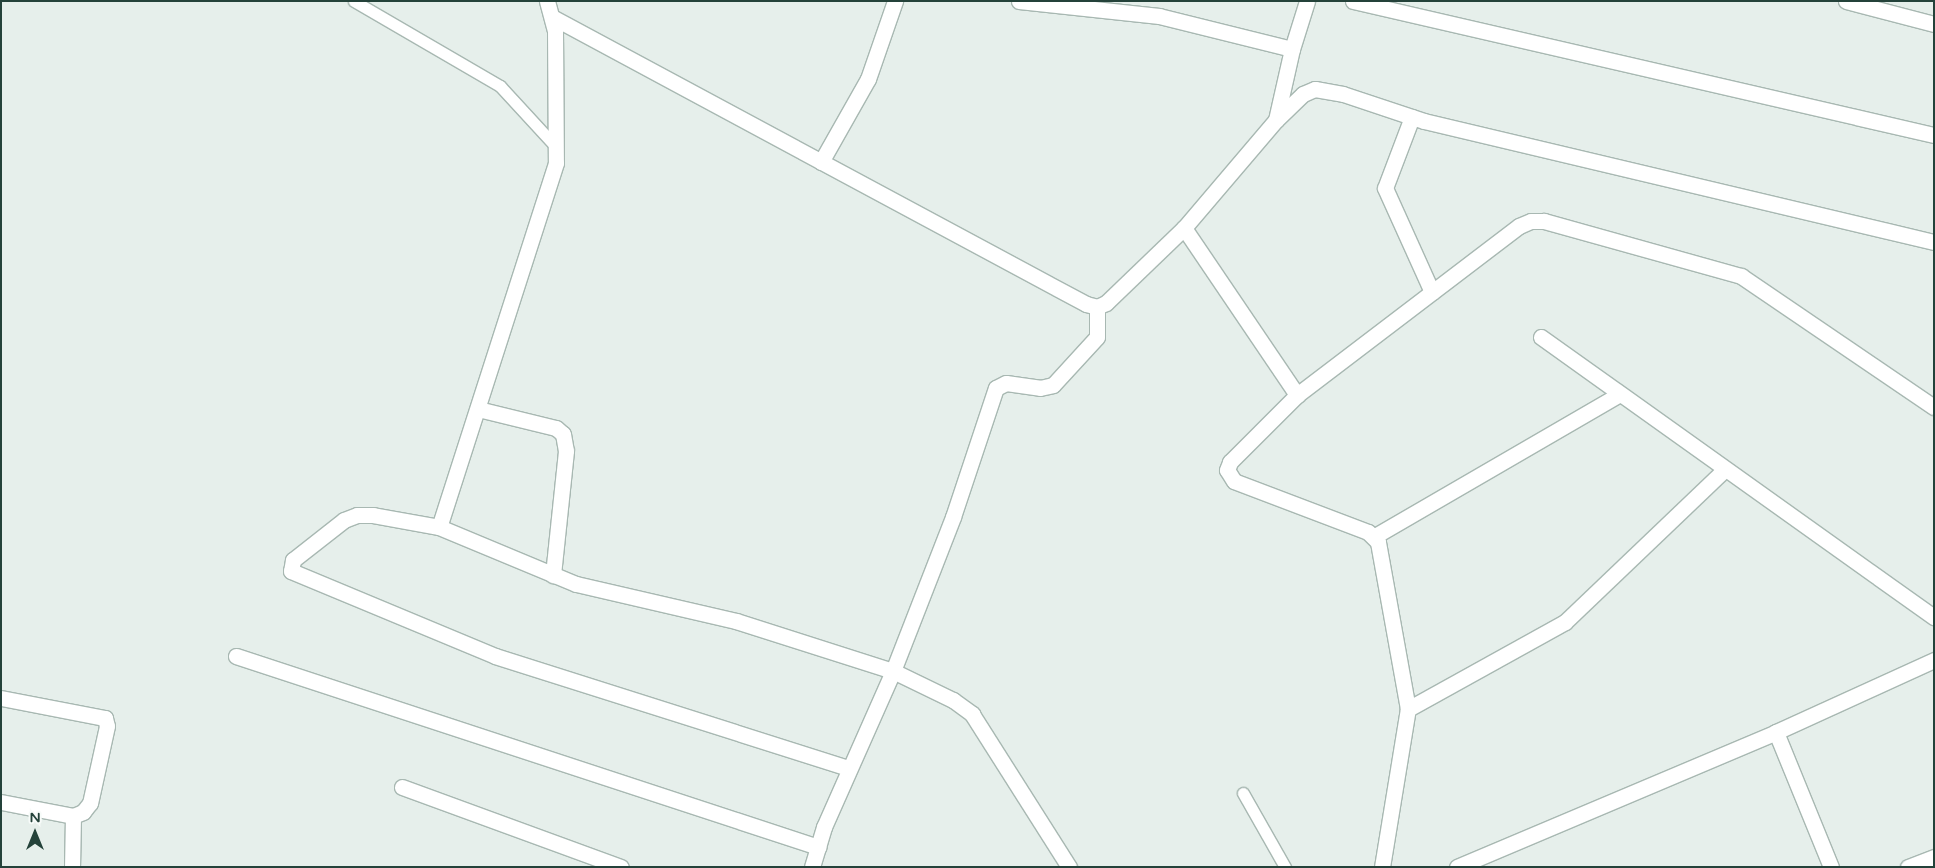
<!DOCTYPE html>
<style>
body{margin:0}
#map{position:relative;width:1935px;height:868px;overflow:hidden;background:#e6efeb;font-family:"Varela Round",sans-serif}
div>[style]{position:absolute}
.roads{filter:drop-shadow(1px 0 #a8b8b2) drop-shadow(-1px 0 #a8b8b2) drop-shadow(0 1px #a8b8b2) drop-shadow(0 -1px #a8b8b2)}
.service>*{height:11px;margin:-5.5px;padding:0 5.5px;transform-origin:5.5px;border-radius:5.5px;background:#fff}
.minor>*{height:15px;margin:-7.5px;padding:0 7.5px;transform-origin:7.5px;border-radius:7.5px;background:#fff}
span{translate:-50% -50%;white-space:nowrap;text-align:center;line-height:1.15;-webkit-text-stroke:4px #f7fbf9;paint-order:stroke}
.frame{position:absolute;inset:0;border:2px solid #24423a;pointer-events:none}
.north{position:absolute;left:10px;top:808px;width:50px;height:50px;-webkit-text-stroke:4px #f7fbf9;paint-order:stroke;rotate:0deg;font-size:14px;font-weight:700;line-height:20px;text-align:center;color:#24423a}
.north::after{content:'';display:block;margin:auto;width:18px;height:22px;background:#24423a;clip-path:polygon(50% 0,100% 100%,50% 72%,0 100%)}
</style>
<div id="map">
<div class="roads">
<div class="service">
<div style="left:354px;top:1px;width:169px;rotate:30.2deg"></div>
<div style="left:500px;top:86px;width:84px;rotate:47.4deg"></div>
<div style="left:1243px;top:793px;width:85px;rotate:60.4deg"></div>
</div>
<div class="minor">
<div style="left:547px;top:1px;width:30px;rotate:75deg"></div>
<div style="left:555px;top:30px;width:133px;rotate:89.6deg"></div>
<div style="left:556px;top:163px;width:382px;rotate:107.8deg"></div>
<div style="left:439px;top:527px;width:148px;rotate:22.6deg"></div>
<div style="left:576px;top:584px;width:164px;rotate:13deg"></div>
<div style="left:736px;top:621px;width:165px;rotate:17.7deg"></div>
<div style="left:893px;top:671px;width:67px;rotate:25.8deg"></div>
<div style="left:953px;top:700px;width:24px;rotate:36deg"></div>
<div style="left:972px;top:714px;width:181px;rotate:57.6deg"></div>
<div style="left:1019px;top:1px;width:141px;rotate:6.1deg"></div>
<div style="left:1159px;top:16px;width:137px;rotate:13.9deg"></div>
<div style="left:1353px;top:1px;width:596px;rotate:12.99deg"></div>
<div style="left:1846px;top:1px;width:91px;rotate:14.6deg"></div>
<div style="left:554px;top:18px;width:604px;rotate:28.26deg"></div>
<div style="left:1086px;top:304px;width:11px;rotate:15deg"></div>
<div style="left:1097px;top:307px;width:10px;rotate:-24deg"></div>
<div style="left:1106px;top:303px;width:108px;rotate:-43.9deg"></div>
<div style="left:1184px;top:228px;width:142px;rotate:-49.6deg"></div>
<div style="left:1276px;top:120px;width:37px;rotate:-44deg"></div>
<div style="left:1303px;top:94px;width:13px;rotate:-23deg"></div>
<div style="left:1315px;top:89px;width:28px;rotate:10deg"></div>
<div style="left:1343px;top:94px;width:85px;rotate:18.4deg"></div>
<div style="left:1424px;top:121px;width:524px;rotate:13.35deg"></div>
<div style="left:1412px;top:117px;width:76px;rotate:110.8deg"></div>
<div style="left:1385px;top:188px;width:114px;rotate:65.7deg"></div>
<div style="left:1276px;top:120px;width:73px;rotate:-77.3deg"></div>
<div style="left:1292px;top:49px;width:50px;rotate:-72.6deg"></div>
<div style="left:821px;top:162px;width:95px;rotate:-60.5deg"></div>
<div style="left:868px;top:79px;width:83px;rotate:-70.9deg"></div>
<div style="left:1184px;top:228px;width:202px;rotate:55.9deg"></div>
<div style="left:1541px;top:337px;width:483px;rotate:35.5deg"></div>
<div style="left:478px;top:409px;width:80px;rotate:13.7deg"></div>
<div style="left:556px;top:428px;width:9px;rotate:41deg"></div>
<div style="left:563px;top:434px;width:17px;rotate:80deg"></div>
<div style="left:566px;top:451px;width:125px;rotate:96deg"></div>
<div style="left:439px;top:527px;width:67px;rotate:-169.7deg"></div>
<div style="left:373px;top:515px;width:16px;rotate:180deg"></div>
<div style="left:357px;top:515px;width:14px;rotate:159deg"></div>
<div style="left:344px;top:520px;width:65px;rotate:141.9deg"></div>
<div style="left:293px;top:560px;width:11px;rotate:100deg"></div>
<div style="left:291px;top:571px;width:221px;rotate:22.6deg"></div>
<div style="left:495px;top:656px;width:370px;rotate:17.6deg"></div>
<div style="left:1375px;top:536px;width:281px;rotate:-30.1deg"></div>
<div style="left:236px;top:656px;width:613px;rotate:18.17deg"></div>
<div style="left:1px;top:698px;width:106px;rotate:10.9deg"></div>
<div style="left:105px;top:718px;width:8px;rotate:76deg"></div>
<div style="left:107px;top:726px;width:79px;rotate:102.4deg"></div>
<div style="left:90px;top:803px;width:11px;rotate:128deg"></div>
<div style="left:83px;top:812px;width:11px;rotate:158deg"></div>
<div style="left:1408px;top:709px;width:179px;rotate:-29deg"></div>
<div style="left:1565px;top:622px;width:220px;rotate:-43.7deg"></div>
<div style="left:402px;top:787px;width:233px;rotate:20.1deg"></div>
<div style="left:1px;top:802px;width:73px;rotate:11deg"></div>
<div style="left:73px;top:816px;width:51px;rotate:91.1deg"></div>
<div style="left:812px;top:867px;width:42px;rotate:-73.3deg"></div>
<div style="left:824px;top:827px;width:171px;rotate:-66.1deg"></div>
<div style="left:893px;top:671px;width:165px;rotate:-68.7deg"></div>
<div style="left:953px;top:517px;width:136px;rotate:-71.6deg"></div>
<div style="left:996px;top:388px;width:11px;rotate:-27deg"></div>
<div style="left:1006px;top:383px;width:34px;rotate:8deg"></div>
<div style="left:1040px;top:388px;width:13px;rotate:-13deg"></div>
<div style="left:1053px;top:385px;width:65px;rotate:-47.5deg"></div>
<div style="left:1097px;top:337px;width:30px;rotate:-90deg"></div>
<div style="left:1382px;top:867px;width:160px;rotate:-80.7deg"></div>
<div style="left:1408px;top:709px;width:170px;rotate:-100.2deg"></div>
<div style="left:1378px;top:542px;width:14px;rotate:-135deg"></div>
<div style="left:1368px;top:532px;width:143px;rotate:-159.2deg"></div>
<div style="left:1234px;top:481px;width:13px;rotate:-122deg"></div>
<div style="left:1227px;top:470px;width:9px;rotate:-69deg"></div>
<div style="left:1230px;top:462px;width:95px;rotate:-45deg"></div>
<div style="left:1297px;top:395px;width:279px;rotate:-37.3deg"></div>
<div style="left:1519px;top:226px;width:13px;rotate:-23deg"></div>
<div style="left:1531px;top:221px;width:13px"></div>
<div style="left:1544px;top:221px;width:205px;rotate:15.6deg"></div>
<div style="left:1741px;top:276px;width:233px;rotate:34.2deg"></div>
<div style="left:1457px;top:867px;width:346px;rotate:-22.9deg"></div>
<div style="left:1831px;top:867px;width:146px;rotate:-112.2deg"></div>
<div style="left:1776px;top:732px;width:174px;rotate:-24.5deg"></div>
<div style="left:1908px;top:867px;width:28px;rotate:-21deg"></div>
</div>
</div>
<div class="frame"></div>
<div class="north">N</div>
</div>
